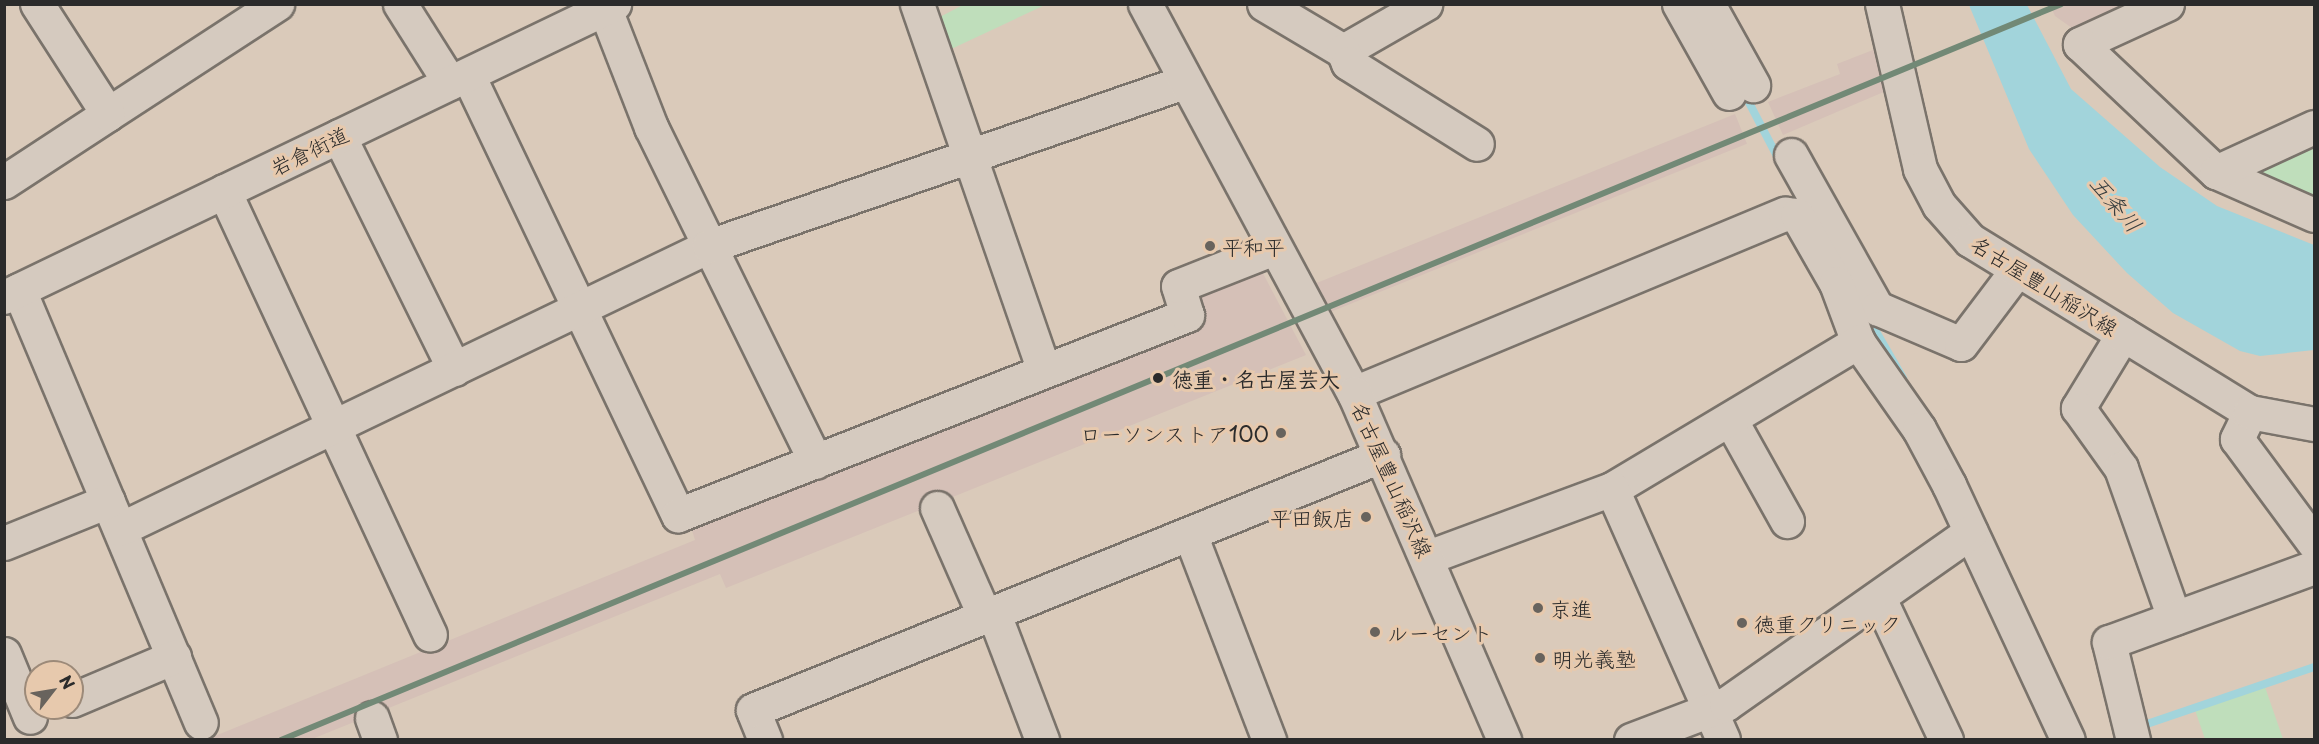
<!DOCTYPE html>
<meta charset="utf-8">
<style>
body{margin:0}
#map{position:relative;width:2319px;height:744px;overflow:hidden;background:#dacaba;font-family:"Playpen Sans","Klee One",sans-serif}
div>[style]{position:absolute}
.built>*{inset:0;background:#d5c0b7;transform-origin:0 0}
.green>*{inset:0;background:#bfdebb}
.water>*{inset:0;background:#a2d4db}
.stream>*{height:8px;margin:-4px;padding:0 4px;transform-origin:4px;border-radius:4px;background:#a2d4db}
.roads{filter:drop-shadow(2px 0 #7a736b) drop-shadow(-2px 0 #7a736b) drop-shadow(0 2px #7a736b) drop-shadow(0 -2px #7a736b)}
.minor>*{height:33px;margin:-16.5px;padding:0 16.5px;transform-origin:16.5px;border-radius:16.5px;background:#d5cabf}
.major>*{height:33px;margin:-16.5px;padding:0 16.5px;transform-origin:16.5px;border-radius:16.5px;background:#d5cabf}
.rail-1>*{height:6px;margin:-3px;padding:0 3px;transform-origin:3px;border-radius:3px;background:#728976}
.dots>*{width:16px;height:16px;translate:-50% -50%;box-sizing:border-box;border:3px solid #e7c9ad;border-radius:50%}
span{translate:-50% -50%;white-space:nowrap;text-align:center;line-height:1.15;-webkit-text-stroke:6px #e7c9ad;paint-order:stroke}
.street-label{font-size:21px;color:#2b2b2b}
.poi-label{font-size:21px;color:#2b2b2b}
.left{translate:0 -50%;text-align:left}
.right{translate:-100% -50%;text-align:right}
.stop-label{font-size:21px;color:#2b2b2b;font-weight:700}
.water-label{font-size:22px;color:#343c3e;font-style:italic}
.frame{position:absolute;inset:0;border:6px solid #2b2b2b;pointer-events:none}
.north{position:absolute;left:24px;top:660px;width:60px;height:60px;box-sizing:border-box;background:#e7c9ad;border:2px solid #9c8a79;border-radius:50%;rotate:59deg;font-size:16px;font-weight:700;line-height:24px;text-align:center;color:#2b2b2b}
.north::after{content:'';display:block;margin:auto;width:21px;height:27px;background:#68635d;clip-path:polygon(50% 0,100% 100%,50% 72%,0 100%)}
</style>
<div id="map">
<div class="built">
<div style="clip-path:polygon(2050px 5px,2143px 5px,2079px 33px,2055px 16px)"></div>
<div style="clip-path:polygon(1878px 48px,1886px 91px,1783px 135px,1768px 102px,1840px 74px,1837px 64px)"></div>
<div style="left:1735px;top:114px;width:32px;height:456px;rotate:68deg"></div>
<div style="clip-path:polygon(1257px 262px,1306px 355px,726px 588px,720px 574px,312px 739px,205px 740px,695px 540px,690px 524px,1203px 312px,1196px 292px)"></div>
</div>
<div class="green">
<div style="clip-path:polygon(963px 5px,1045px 5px,947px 51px,936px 19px)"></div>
<div style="clip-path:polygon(2314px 139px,2314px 210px,2235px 174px)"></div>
<div style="clip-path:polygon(2265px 687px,2283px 739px,2205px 739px,2195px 710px)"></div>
</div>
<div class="water">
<div style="clip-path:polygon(1969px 5px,2027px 5px,2071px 89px,2160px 167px,2217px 206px,2314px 245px,2314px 350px,2260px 356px,2240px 351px,2173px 313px,2127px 273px,2073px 215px,2029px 149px)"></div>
</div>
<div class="stream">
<div style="left:1744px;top:93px;width:78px;rotate:62.4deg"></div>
<div style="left:1867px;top:316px;width:72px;rotate:59.9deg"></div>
<div style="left:2141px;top:726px;width:183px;rotate:-18.8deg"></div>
</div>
<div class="roads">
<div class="minor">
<div style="left:400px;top:4px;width:93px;rotate:57.7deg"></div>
<div style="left:917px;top:4px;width:387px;rotate:70.9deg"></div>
<div style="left:1264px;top:4px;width:92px;rotate:30.7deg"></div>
<div style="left:1343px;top:51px;width:95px;rotate:-29.8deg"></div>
<div style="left:1679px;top:4px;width:102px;rotate:60.7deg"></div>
<div style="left:1708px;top:4px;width:93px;rotate:60.9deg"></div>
<div style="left:2167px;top:4px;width:96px;rotate:155.3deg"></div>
<div style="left:2080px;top:44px;width:187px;rotate:43.3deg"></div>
<div style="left:2216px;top:172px;width:107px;rotate:23.7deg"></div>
<div style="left:605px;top:9px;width:127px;rotate:68.7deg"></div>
<div style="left:651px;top:127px;width:373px;rotate:63.8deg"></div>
<div style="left:1343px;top:51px;width:13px;rotate:67deg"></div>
<div style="left:1348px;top:63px;width:152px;rotate:32.1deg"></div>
<div style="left:468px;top:75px;width:488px;rotate:64.5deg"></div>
<div style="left:678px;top:515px;width:547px;rotate:-21.45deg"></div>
<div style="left:1187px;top:315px;width:30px;rotate:-107deg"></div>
<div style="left:1178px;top:286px;width:103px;rotate:-21.6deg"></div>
<div style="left:108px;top:114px;width:202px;rotate:-33.1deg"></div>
<div style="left:339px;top:136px;width:260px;rotate:63.7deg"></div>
<div style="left:1791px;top:155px;width:176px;rotate:60.7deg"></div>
<div style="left:1877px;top:308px;width:91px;rotate:23.2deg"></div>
<div style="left:1961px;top:344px;width:93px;rotate:-52.9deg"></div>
<div style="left:2216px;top:172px;width:108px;rotate:-24.7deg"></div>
<div style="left:4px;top:182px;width:124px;rotate:-33.2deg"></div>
<div style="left:108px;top:114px;width:131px;rotate:-122.8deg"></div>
<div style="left:224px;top:191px;width:489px;rotate:65.1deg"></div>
<div style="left:19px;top:290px;width:469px;rotate:67.2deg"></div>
<div style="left:4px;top:297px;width:677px;rotate:-25.66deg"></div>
<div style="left:2123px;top:334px;width:87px;rotate:121.3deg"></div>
<div style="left:2078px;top:408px;width:74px;rotate:54.4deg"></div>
<div style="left:2121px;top:468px;width:159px;rotate:70.5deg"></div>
<div style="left:1354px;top:393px;width:467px;rotate:-22.6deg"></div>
<div style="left:1785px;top:214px;width:12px;rotate:5deg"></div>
<div style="left:1797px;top:215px;width:78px;rotate:60.2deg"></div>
<div style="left:1836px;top:283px;width:63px;rotate:69.6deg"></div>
<div style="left:1858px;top:342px;width:106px;rotate:55deg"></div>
<div style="left:1919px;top:429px;width:64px;rotate:61.8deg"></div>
<div style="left:1949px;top:485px;width:281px;rotate:65deg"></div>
<div style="left:2250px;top:412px;width:30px;rotate:116deg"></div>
<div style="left:2237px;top:439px;width:129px;rotate:53.5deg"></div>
<div style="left:1730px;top:419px;width:117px;rotate:60.8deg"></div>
<div style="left:1612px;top:489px;width:287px;rotate:-30.9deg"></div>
<div style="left:937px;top:508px;width:119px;rotate:66.2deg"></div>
<div style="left:120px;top:529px;width:653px;rotate:-25.66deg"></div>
<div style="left:709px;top:246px;width:503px;rotate:-19.05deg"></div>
<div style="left:1190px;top:534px;width:221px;rotate:69deg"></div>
<div style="left:4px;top:543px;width:112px;rotate:-22deg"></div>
<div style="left:1428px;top:557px;width:196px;rotate:-20.3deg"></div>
<div style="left:1612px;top:489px;width:274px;rotate:66.1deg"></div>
<div style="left:1879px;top:598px;width:157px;rotate:64.7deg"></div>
<div style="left:994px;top:614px;width:135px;rotate:69.1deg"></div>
<div style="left:4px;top:654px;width:68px;rotate:67.6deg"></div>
<div style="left:72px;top:700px;width:111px;rotate:-22.9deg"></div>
<div style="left:372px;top:718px;width:23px;rotate:70deg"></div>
<div style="left:765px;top:740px;width:32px;rotate:-112deg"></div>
<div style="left:753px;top:710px;width:680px;rotate:-22.04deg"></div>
<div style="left:1631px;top:740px;width:102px;rotate:-20.8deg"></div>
<div style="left:1726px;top:704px;width:299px;rotate:-35.1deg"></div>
<div style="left:2133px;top:740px;width:101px;rotate:-103.8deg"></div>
<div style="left:2109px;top:642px;width:218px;rotate:-20.1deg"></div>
</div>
<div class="major">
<div style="left:1145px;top:4px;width:442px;rotate:61.8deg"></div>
<div style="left:1354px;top:393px;width:378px;rotate:66.6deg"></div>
<div style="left:1882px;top:4px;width:169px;rotate:77deg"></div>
<div style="left:1920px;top:169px;width:41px;rotate:62.2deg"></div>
<div style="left:1939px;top:205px;width:47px;rotate:48.5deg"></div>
<div style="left:1970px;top:240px;width:329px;rotate:31.6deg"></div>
<div style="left:2250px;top:412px;width:65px;rotate:10.6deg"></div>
</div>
</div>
<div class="rail-1">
<div style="left:281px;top:740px;width:1926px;rotate:-22.46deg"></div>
</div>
<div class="dots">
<div style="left:1210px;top:246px;background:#68635d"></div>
<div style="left:1158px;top:378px;background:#2b2b2b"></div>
<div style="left:1281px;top:433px;background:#68635d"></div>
<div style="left:1366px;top:517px;background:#68635d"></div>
<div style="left:1538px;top:608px;background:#68635d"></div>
<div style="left:1742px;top:623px;background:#68635d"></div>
<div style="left:1375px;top:632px;background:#68635d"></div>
<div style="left:1540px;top:658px;background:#68635d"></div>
</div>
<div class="street-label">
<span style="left:309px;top:150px;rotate:-26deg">岩倉街道</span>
<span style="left:2045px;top:285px;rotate:32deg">名古屋豊山稲沢線</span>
<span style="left:1393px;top:479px;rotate:66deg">名古屋豊山稲沢線</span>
</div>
<div class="poi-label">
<span class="left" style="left:1222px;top:246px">平和平</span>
<span class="right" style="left:1269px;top:433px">ローソンストア100</span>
<span class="right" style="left:1354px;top:517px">平田飯店</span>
<span class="left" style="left:1550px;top:608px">京進</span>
<span class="left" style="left:1754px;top:623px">徳重クリニック</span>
<span class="left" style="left:1387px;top:632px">ルーセント</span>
<span class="left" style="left:1552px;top:658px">明光義塾</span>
</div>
<div class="stop-label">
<span class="left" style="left:1172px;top:378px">徳重・名古屋芸大</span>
</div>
<div class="water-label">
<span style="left:2117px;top:203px;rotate:50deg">五条川</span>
</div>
<div class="frame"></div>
<div class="north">N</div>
</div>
